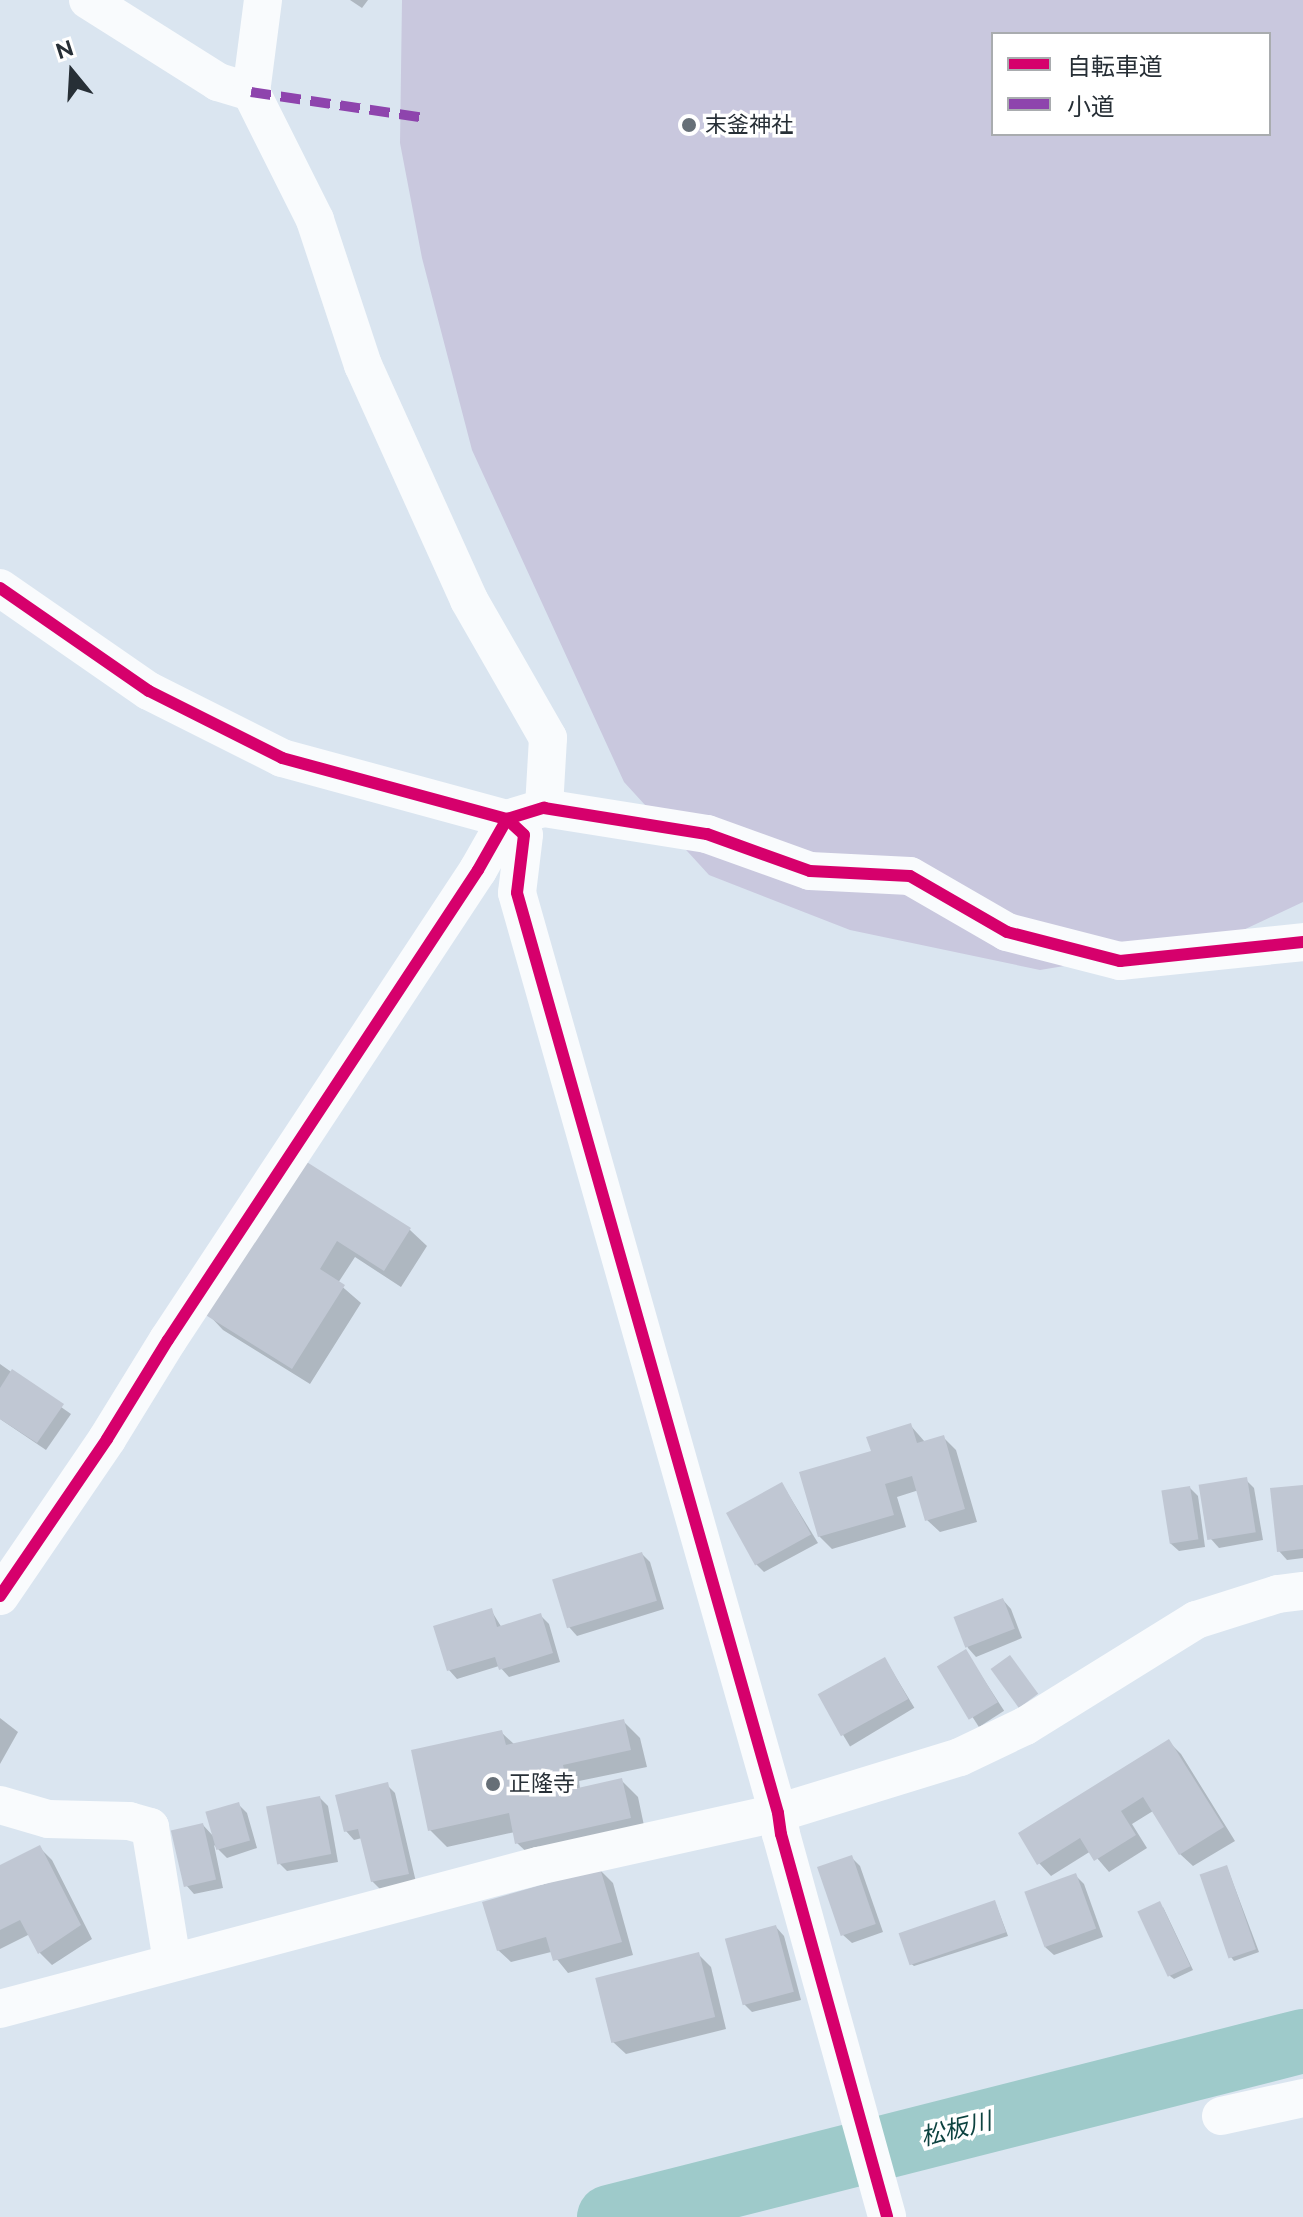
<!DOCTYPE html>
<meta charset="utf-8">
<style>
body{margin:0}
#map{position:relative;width:1303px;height:2217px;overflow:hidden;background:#dae5f0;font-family:Raleway,"Noto Sans JP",sans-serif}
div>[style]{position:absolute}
.green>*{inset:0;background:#c9c8de}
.shadow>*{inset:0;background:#0003;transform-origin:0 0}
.river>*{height:64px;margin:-32px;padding:0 32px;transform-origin:32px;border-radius:32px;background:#9ecaca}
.building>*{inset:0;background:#c0c7d3;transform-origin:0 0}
.street>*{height:38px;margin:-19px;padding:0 19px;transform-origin:19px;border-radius:19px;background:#f9fbfd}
.quiet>*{height:10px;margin-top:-5px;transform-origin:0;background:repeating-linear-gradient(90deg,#8e44ad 0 20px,transparent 0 30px)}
.cycleway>*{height:12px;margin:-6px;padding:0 6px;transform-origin:6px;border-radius:6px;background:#d6006c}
.dots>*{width:22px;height:22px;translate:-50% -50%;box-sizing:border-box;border:4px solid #fff;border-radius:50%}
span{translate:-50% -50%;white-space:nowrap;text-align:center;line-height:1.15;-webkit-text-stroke:7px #fff;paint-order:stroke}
.poi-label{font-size:22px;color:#272f36}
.left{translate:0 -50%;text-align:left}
.water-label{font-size:24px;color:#0d4340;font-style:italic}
.legend{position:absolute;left:991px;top:32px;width:280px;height:104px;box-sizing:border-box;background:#fff;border:2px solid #a9acaf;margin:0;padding:10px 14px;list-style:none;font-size:24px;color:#272f36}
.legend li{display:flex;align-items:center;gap:16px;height:40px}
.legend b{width:40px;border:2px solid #a9acaf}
.north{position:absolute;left:32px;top:32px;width:80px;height:80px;-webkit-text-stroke:6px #fff;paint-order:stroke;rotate:342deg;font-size:22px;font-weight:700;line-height:32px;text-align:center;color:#272f36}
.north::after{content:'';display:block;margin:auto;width:28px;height:36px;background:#272f36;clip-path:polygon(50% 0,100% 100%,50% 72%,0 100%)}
</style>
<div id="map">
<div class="green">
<div style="clip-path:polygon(evenodd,402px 0,1303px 0,1303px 902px,1222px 940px,1040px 970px,850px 930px,709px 875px,624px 782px,472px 450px,422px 258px,400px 143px,402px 0,993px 34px,1269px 34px,1269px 134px,993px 134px,993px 34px)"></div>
</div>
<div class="shadow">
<div style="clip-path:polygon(350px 0,368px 0,362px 8px)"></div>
<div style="clip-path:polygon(302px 1162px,410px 1230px,427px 1246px,401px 1287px,355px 1257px,338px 1283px,361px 1303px,310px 1384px,223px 1330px,207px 1313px)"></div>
<div style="clip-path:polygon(0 1364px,71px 1414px,46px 1450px,0 1419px)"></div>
<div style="clip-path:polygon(911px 1426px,925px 1442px,943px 1437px,956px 1450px,977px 1522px,940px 1532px,927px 1520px,919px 1490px,897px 1497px,906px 1527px,832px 1549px,819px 1536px,873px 1453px)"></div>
<div style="clip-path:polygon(1246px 1480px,1254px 1488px,1263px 1540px,1219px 1548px,1211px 1539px)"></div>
<div style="clip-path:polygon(782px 1484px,818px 1543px,764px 1572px,756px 1564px,729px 1514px)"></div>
<div style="clip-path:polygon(1303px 1487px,1303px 1558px,1287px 1560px,1279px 1551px)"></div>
<div style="clip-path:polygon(1190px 1488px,1198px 1496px,1205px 1547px,1179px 1551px,1170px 1543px)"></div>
<div style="clip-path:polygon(642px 1554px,650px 1562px,664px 1609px,577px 1636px,569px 1627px)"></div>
<div style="clip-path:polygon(1003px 1600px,1011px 1609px,1022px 1638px,976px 1657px,968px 1648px,956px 1619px)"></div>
<div style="clip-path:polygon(491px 1610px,502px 1628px,541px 1616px,549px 1624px,560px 1662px,509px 1677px,499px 1666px,457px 1679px,449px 1670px)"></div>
<div style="left:966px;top:1652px;width:70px;height:30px;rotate:57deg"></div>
<div style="left:885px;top:1659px;width:57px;height:75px;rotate:59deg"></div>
<div style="clip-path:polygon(0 1718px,18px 1732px,0 1764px)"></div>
<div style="clip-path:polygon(623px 1721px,640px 1738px,647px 1767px,579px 1781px,580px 1789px,621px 1780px,638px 1797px,646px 1835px,534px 1859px,517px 1843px,515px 1832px,447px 1847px,430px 1830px,502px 1733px,515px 1745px)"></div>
<div style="clip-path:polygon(1169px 1742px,1181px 1754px,1235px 1841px,1193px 1866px,1180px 1854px,1153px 1811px,1132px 1824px,1147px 1848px,1109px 1872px,1091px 1851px,1051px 1876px,1039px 1863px)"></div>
<div style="clip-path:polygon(387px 1785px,395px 1793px,416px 1882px,381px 1890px,372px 1881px,362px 1838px,354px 1840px,346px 1831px)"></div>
<div style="clip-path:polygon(320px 1798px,328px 1806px,338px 1862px,287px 1871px,279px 1863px)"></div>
<div style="clip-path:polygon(239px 1805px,247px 1813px,257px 1848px,227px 1858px,214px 1845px,223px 1888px,194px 1894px,186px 1885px,203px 1825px,214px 1837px)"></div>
<div style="clip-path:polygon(39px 1847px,52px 1860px,92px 1939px,52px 1965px,40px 1953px,30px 1934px,0 1949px,0 1868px)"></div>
<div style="clip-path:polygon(851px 1857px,860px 1866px,883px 1932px,852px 1943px,843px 1935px)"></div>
<div style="clip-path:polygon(1227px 1867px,1259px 1952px,1234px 1961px,1231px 1957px)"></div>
<div style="clip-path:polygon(600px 1870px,613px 1883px,633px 1955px,568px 1973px,551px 1952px,511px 1962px,498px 1950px)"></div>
<div style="clip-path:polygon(1075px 1875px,1084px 1884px,1103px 1937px,1054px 1955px,1045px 1947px)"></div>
<div style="clip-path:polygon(995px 1902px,1008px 1936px,914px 1966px,910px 1963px)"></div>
<div style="clip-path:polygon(1163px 1907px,1193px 1970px,1174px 1979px,1170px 1976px)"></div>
<div style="clip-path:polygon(776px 1927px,784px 1936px,801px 2000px,752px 2012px,744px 2004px)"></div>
<div style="clip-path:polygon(698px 1954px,711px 1967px,726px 2029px,626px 2054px,613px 2042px)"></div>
</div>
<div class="river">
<div style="left:609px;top:2217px;width:716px;rotate:-14.23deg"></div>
</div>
<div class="building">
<div style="clip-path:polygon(302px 1159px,411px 1228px,384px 1271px,337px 1241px,320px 1269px,345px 1285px,292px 1369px,204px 1314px)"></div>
<div style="clip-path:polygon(12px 1369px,64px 1404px,37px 1443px,0 1419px,0 1388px)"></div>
<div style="clip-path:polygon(911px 1423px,917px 1443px,944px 1435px,965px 1509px,925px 1521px,912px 1476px,885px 1484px,894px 1515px,818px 1537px,799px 1472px,871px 1451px,866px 1437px)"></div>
<div style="left:1247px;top:1477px;width:56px;height:49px;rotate:81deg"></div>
<div style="left:782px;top:1482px;width:60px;height:64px;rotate:61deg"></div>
<div style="clip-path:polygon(1303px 1485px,1303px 1549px,1277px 1552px,1270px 1488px)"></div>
<div style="left:1190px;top:1486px;width:54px;height:29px;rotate:81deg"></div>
<div style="left:642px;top:1552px;width:51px;height:94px;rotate:73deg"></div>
<div style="left:1003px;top:1598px;width:33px;height:53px;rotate:69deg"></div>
<div style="clip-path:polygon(492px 1608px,497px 1627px,541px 1613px,553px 1653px,499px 1670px,495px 1657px,447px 1671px,433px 1626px)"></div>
<div style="left:966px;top:1649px;width:62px;height:34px;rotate:59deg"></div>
<div style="left:1010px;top:1655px;width:48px;height:24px;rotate:54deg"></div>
<div style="left:885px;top:1657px;width:48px;height:77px;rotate:61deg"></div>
<div style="clip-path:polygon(624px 1719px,631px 1750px,563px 1765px,569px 1790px,622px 1778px,631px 1818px,515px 1844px,509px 1813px,428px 1831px,411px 1750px,502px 1730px,506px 1745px)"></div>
<div style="clip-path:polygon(1169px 1739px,1224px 1827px,1179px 1855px,1143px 1797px,1121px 1811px,1136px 1835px,1094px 1861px,1080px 1838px,1037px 1865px,1018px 1833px)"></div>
<div style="clip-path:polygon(388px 1782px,409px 1874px,371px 1882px,358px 1829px,344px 1832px,335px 1795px)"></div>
<div style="left:320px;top:1796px;width:59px;height:55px;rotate:79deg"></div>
<div style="left:239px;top:1802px;width:40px;height:35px;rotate:74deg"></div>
<div style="left:203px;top:1823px;width:58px;height:33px;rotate:77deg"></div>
<div style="clip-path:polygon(40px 1845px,81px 1925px,38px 1954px,20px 1920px,0 1930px,0 1865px)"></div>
<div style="left:852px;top:1855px;width:73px;height:37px;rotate:71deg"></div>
<div style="left:1227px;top:1865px;width:89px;height:29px;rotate:71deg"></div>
<div style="clip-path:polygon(600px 1868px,622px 1942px,553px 1961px,546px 1937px,497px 1951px,482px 1902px)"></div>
<div style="left:1076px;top:1873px;width:59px;height:55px;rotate:70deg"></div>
<div style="left:995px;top:1900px;width:34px;height:102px;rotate:71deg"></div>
<div style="left:1160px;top:1901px;width:72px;height:25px;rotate:65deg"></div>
<div style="left:776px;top:1925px;width:69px;height:53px;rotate:75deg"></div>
<div style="left:699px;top:1952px;width:67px;height:107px;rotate:76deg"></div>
</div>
<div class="street">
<div style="left:88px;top:0;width:154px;rotate:32.2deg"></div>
<div style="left:218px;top:82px;width:34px;rotate:17deg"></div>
<div style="left:263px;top:0;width:93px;rotate:97.4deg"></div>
<div style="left:251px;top:92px;width:143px;rotate:63.4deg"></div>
<div style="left:315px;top:220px;width:153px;rotate:71.7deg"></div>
<div style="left:363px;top:365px;width:258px;rotate:65.7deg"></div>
<div style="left:469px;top:600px;width:159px;rotate:60.2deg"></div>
<div style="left:548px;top:738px;width:70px;rotate:93.3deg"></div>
<div style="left:0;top:588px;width:181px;rotate:34.7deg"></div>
<div style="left:149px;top:691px;width:149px;rotate:26.7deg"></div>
<div style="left:282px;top:758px;width:233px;rotate:15.2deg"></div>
<div style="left:507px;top:819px;width:23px;rotate:43deg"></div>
<div style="left:524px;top:835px;width:58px;rotate:96.9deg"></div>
<div style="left:517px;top:893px;width:956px;rotate:74.16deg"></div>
<div style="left:778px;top:1813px;width:21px;rotate:82deg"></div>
<div style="left:781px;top:1834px;width:397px;rotate:74.5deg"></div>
<div style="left:0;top:1596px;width:190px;rotate:-55.7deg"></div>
<div style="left:107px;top:1439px;width:116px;rotate:-58.4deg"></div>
<div style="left:168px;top:1340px;width:563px;rotate:-56.59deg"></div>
<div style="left:478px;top:870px;width:59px;rotate:-60.4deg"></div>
<div style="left:507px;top:819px;width:39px;rotate:-17deg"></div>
<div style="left:544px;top:808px;width:165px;rotate:9.1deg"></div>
<div style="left:707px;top:834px;width:109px;rotate:19.8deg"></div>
<div style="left:810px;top:871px;width:100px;rotate:2.9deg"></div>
<div style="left:910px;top:876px;width:112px;rotate:30deg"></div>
<div style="left:1007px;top:932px;width:117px;rotate:14.4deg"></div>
<div style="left:1120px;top:961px;width:184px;rotate:-5.9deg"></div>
<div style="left:0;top:1805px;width:50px;rotate:16.3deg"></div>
<div style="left:48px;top:1819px;width:81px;rotate:1.4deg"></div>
<div style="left:129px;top:1821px;width:22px;rotate:16deg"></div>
<div style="left:150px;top:1827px;width:137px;rotate:80.7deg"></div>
<div style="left:0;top:2009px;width:557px;rotate:-14.89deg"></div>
<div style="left:538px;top:1866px;width:246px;rotate:-12.5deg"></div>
<div style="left:778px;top:1813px;width:190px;rotate:-17.1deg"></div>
<div style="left:960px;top:1757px;width:72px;rotate:-25.5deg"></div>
<div style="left:1025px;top:1726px;width:201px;rotate:-31.8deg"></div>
<div style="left:1196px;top:1620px;width:86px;rotate:-17.6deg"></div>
<div style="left:1278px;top:1594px;width:25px;rotate:-7deg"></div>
<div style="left:1221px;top:2116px;width:84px;rotate:-12.4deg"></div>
</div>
<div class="quiet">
<div style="left:251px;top:92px;width:177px;rotate:8.5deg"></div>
</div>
<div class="cycleway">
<div style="left:0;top:588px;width:181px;rotate:34.7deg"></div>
<div style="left:149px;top:691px;width:149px;rotate:26.7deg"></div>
<div style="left:282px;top:758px;width:233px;rotate:15.2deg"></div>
<div style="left:507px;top:819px;width:23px;rotate:43deg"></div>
<div style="left:524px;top:835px;width:58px;rotate:96.9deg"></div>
<div style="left:517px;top:893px;width:956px;rotate:74.16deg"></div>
<div style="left:778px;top:1813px;width:21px;rotate:82deg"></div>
<div style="left:781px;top:1834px;width:397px;rotate:74.5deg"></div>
<div style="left:0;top:1596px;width:190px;rotate:-55.7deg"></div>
<div style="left:107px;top:1439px;width:116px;rotate:-58.4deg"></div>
<div style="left:168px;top:1340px;width:563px;rotate:-56.59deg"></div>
<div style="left:478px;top:870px;width:59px;rotate:-60.4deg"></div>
<div style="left:507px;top:819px;width:39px;rotate:-17deg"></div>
<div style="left:544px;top:808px;width:165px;rotate:9.1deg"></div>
<div style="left:707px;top:834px;width:109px;rotate:19.8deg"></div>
<div style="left:810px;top:871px;width:100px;rotate:2.9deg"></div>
<div style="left:910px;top:876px;width:112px;rotate:30deg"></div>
<div style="left:1007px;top:932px;width:117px;rotate:14.4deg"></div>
<div style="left:1120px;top:961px;width:184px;rotate:-5.9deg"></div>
</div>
<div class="dots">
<div style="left:689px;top:125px;background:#666f77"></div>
<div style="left:493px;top:1784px;background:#666f77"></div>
</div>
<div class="poi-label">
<span class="left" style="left:705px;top:125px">末釜神社</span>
<span class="left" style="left:509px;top:1784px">正隆寺</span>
</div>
<div class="water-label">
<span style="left:956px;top:2129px;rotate:-14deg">松板川</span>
</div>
<ul class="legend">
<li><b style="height:10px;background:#d6006c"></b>自転車道</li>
<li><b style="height:10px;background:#8e44ad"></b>小道</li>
</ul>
<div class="north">N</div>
</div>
